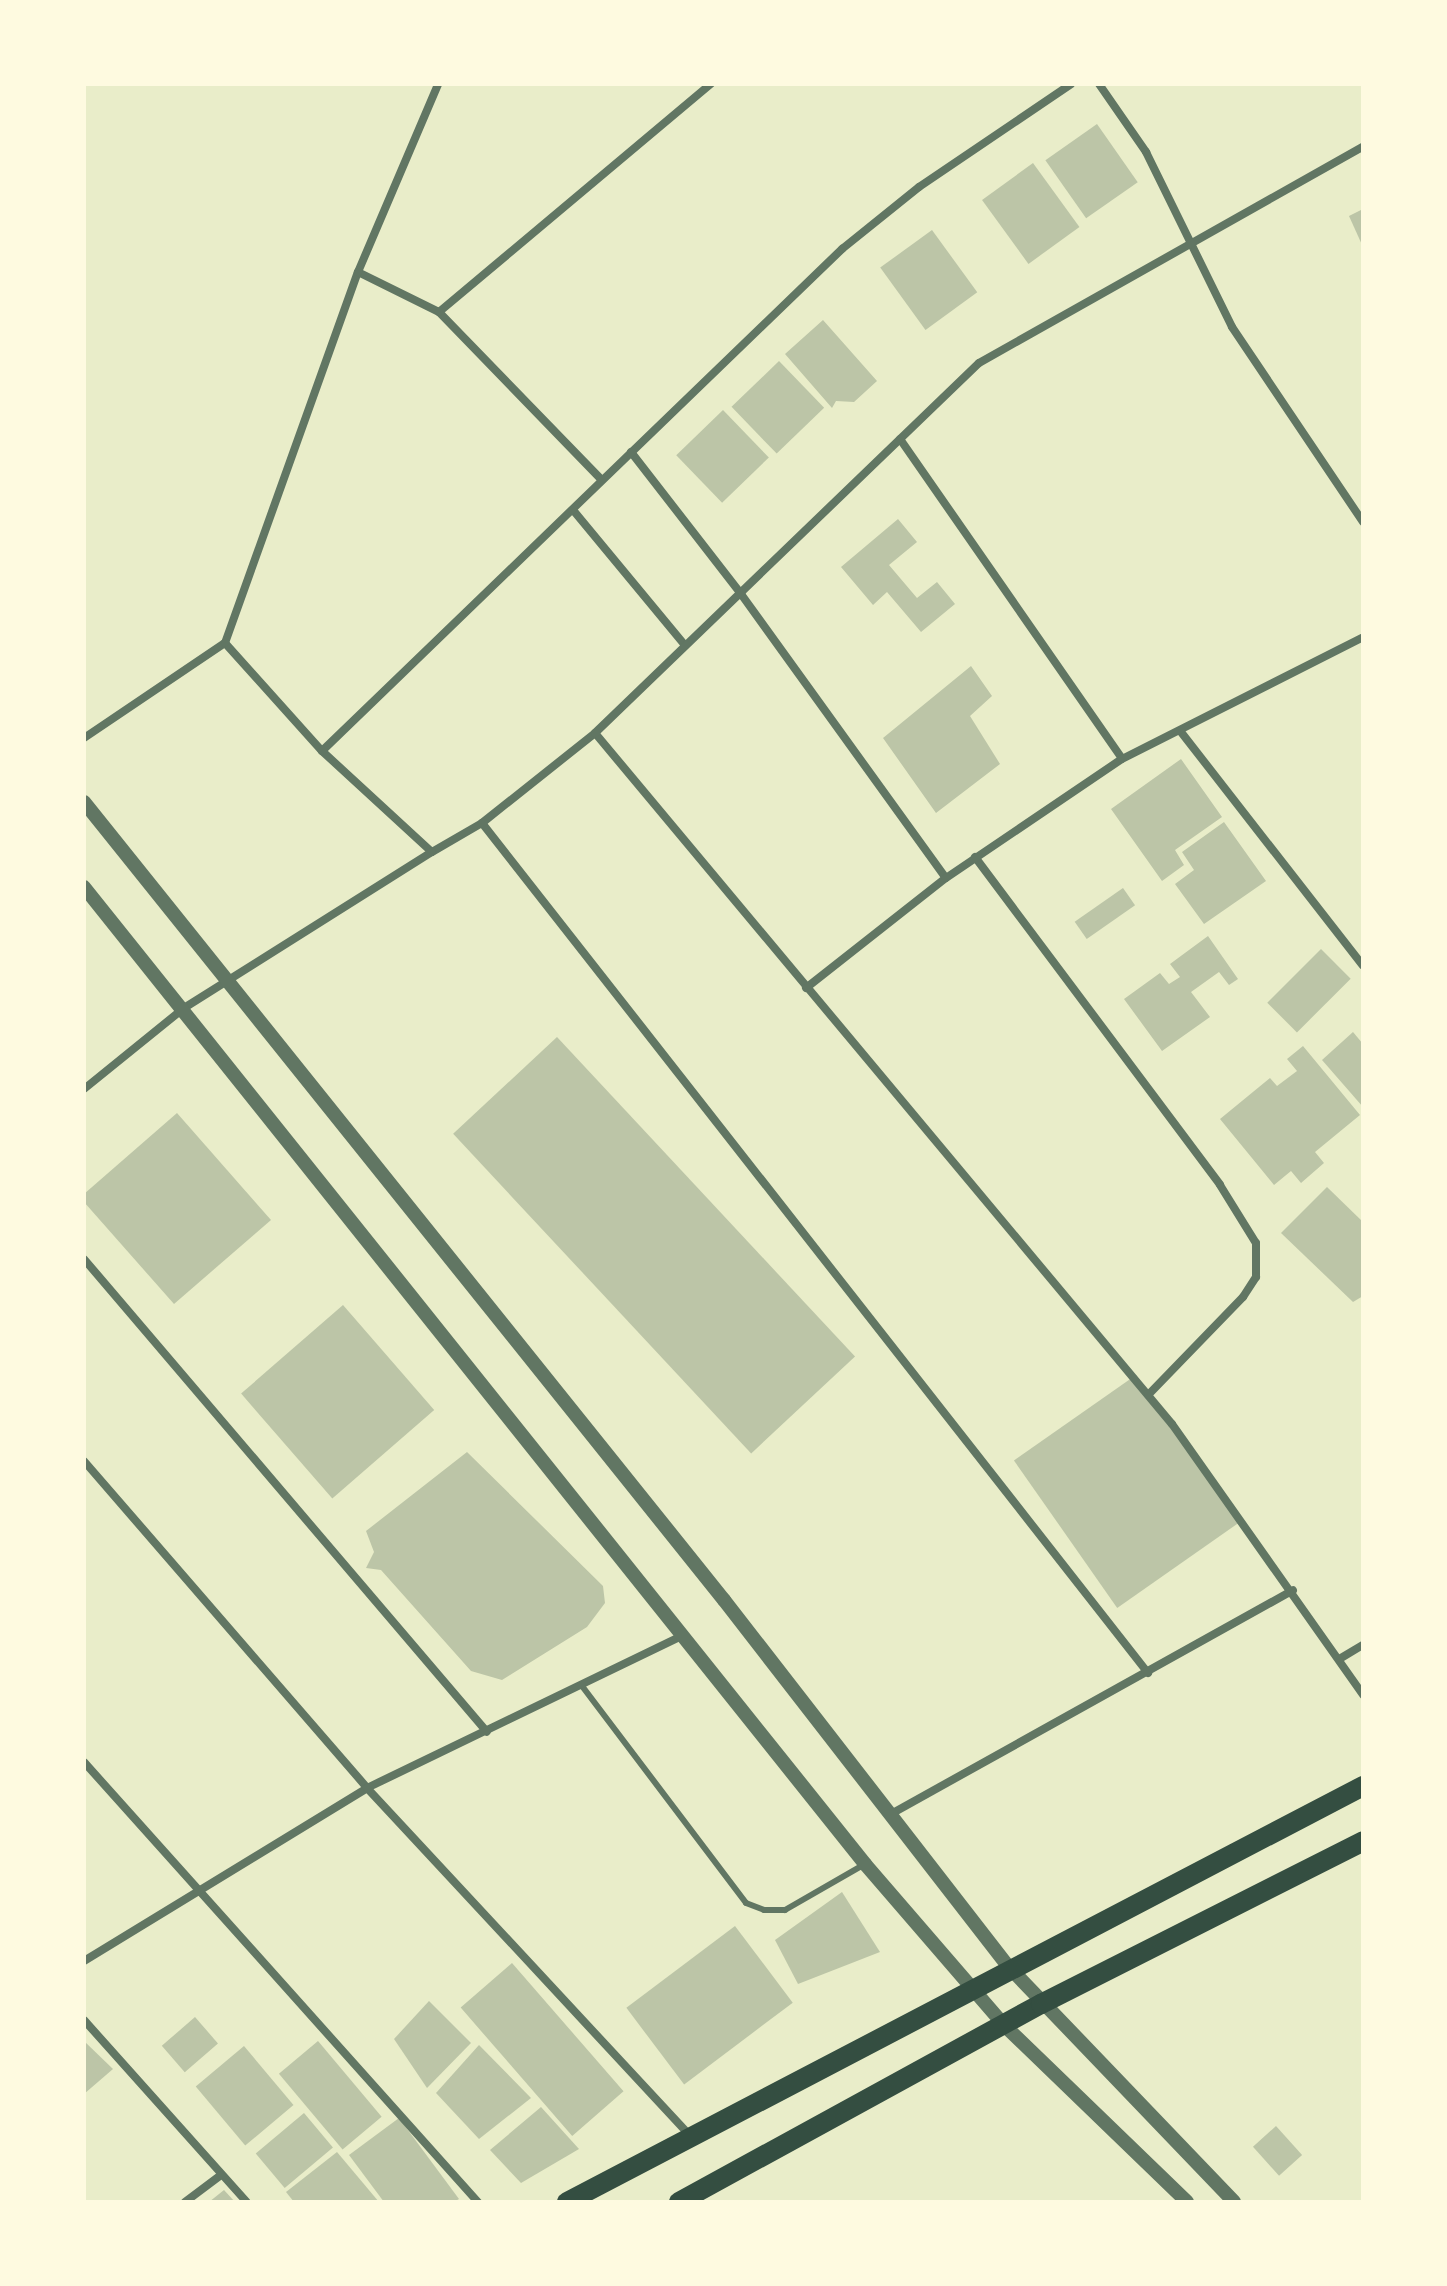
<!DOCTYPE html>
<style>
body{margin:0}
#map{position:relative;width:1447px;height:2286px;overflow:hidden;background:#e9edc9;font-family:"Fira Sans",sans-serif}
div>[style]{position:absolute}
.building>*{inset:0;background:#bcc5a7;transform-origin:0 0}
.service>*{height:6px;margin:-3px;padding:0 3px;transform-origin:3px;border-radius:3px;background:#617663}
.minor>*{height:8px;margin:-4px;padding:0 4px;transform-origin:4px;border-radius:4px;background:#617663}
.tertiary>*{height:14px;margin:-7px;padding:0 7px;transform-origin:7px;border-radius:7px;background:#617663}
.primary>*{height:20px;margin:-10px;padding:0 10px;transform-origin:10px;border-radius:10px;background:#344e41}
span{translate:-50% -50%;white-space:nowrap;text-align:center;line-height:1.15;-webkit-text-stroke:6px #fefae0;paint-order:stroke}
.frame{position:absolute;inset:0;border:86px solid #fefae0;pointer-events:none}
</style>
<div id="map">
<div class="building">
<div style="left:1097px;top:124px;width:71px;height:63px;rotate:55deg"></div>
<div style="left:1033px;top:163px;width:79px;height:63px;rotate:54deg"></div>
<div style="clip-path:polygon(1363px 209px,1363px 247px,1349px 216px)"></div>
<div style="left:932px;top:230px;width:77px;height:64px;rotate:54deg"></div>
<div style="clip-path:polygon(823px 320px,877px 381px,854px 402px,836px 401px,832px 408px,785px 354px)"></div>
<div style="left:779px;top:361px;width:65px;height:66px;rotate:46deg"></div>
<div style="left:723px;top:410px;width:66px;height:65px;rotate:46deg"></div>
<div style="clip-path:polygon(898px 519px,917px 542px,889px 565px,917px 598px,937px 582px,955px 604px,921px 632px,887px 592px,873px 605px,841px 567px)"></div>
<div style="clip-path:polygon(971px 666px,992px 696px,970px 716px,1000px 764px,936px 813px,883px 738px)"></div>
<div style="clip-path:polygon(1181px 759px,1222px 817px,1175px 850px,1184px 865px,1162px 881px,1111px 809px)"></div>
<div style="clip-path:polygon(1224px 822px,1266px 881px,1204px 924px,1175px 884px,1194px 870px,1182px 852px)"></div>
<div style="left:1123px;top:888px;width:21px;height:59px;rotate:55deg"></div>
<div style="clip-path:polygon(1208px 936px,1238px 979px,1229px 985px,1219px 972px,1191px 992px,1210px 1017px,1162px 1051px,1124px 999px,1160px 973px,1169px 984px,1180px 977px,1170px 964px)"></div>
<div style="left:1321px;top:949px;width:42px;height:76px;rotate:45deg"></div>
<div style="clip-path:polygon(1353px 1032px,1363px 1044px,1363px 1107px,1322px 1060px)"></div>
<div style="left:557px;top:1037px;width:437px;height:142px;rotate:47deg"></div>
<div style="clip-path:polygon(1303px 1046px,1360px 1115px,1315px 1152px,1324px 1163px,1301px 1183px,1291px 1171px,1274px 1185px,1220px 1119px,1270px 1078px,1277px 1086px,1297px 1071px,1287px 1059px)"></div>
<div style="clip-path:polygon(177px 1113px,271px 1220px,174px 1304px,84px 1202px,84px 1194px)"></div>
<div style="clip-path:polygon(1327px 1187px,1363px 1222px,1363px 1296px,1353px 1302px,1281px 1233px)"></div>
<div style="left:343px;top:1305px;width:139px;height:135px;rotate:49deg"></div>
<div style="left:1136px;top:1375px;width:180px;height:149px;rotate:55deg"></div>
<div style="clip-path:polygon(467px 1452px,603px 1586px,605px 1603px,587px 1627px,502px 1680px,471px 1671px,381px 1570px,366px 1568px,374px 1552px,366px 1531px)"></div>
<div style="clip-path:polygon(842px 1892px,880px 1952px,798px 1984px,775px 1940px)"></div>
<div style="left:735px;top:1926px;width:96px;height:136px;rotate:53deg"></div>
<div style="left:512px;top:1963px;width:170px;height:68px;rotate:49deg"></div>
<div style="clip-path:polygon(429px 2001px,471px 2043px,427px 2088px,394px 2039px)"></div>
<div style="left:195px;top:2017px;width:35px;height:44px;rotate:49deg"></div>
<div style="clip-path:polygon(84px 2041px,113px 2069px,84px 2094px)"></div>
<div style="left:318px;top:2041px;width:99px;height:51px;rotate:50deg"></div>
<div style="clip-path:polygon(479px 2045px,531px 2098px,479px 2139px,436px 2093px)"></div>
<div style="left:244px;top:2046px;width:77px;height:63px;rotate:50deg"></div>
<div style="clip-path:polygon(541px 2107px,579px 2149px,521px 2183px,490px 2150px)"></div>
<div style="left:304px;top:2113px;width:45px;height:63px;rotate:50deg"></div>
<div style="clip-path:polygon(399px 2118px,459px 2199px,454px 2202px,384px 2202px,349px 2155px)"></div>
<div style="left:1276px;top:2126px;width:39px;height:31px;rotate:48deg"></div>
<div style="clip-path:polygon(337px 2152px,379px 2202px,294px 2202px,286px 2192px)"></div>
<div style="clip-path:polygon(224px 2190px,235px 2202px,209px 2202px)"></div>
</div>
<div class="service">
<div style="left:582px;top:1686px;width:272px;rotate:52.9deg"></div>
<div style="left:746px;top:1903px;width:19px;rotate:21deg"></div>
<div style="left:764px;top:1910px;width:21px"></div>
<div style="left:785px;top:1910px;width:92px;rotate:-29.9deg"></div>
</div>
<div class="minor">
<div style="left:1099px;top:84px;width:83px;rotate:55.3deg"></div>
<div style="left:1146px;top:152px;width:195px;rotate:63.8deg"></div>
<div style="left:1232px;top:327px;width:235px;rotate:56.1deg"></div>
<div style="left:358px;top:272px;width:90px;rotate:26.3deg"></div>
<div style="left:439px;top:312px;width:231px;rotate:45.9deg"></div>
<div style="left:439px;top:312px;width:355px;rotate:-40deg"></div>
<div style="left:900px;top:439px;width:389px;rotate:55.2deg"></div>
<div style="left:631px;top:452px;width:180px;rotate:52.2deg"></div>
<div style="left:741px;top:594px;width:350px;rotate:54.2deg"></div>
<div style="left:573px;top:510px;width:174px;rotate:50.4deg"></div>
<div style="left:225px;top:643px;width:145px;rotate:48.1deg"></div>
<div style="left:322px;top:751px;width:149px;rotate:42.6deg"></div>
<div style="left:432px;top:852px;width:58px;rotate:-30.1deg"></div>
<div style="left:482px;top:823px;width:1080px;rotate:51.92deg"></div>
<div style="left:1181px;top:732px;width:296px;rotate:52.1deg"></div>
<div style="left:595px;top:733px;width:900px;rotate:50.14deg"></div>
<div style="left:1172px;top:1424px;width:332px;rotate:54.8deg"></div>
<div style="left:84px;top:738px;width:170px;rotate:-34deg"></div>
<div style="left:225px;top:643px;width:394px;rotate:-70.3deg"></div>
<div style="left:358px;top:272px;width:204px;rotate:-66.9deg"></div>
<div style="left:322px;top:751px;width:723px;rotate:-43.99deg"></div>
<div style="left:842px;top:249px;width:99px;rotate:-38.8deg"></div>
<div style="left:919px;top:187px;width:184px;rotate:-34.1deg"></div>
<div style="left:482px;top:823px;width:144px;rotate:-38.5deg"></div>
<div style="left:595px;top:733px;width:533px;rotate:-43.94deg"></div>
<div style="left:979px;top:363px;width:441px;rotate:-29.4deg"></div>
<div style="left:975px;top:857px;width:409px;rotate:53.2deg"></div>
<div style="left:1220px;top:1185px;width:68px;rotate:58.2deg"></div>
<div style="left:1256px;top:1243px;width:34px;rotate:90deg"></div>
<div style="left:1256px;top:1277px;width:24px;rotate:123deg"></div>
<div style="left:1243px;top:1297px;width:136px;rotate:134.1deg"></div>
<div style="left:806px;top:988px;width:178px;rotate:-38.2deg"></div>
<div style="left:946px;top:878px;width:212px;rotate:-34.1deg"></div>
<div style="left:1122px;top:759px;width:270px;rotate:-26.8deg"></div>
<div style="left:84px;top:1089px;width:129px;rotate:-39deg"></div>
<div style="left:184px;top:1008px;width:293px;rotate:-32.2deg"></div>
<div style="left:84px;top:1259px;width:621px;rotate:49.57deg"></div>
<div style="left:84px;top:1461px;width:432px;rotate:49.1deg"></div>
<div style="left:367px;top:1788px;width:474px;rotate:47.1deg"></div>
<div style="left:1341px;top:1658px;width:26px;rotate:-31deg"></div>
<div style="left:84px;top:1762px;width:591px;rotate:48.16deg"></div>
<div style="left:891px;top:1814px;width:460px;rotate:-29.1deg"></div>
<div style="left:84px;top:1961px;width:332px;rotate:-31.4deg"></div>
<div style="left:367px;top:1788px;width:348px;rotate:-25.8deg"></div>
<div style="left:84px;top:2020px;width:244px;rotate:48.2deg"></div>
<div style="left:185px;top:2202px;width:45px;rotate:-36.9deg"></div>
</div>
<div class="tertiary">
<div style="left:84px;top:802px;width:1023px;rotate:51.27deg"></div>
<div style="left:724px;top:1600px;width:465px;rotate:52.2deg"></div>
<div style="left:1009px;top:1967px;width:325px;rotate:46.2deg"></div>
<div style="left:84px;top:887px;width:1251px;rotate:51.36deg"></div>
<div style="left:865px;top:1864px;width:214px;rotate:49.2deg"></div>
<div style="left:1005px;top:2026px;width:253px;rotate:44deg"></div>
</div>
<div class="primary">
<div style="left:567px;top:2202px;width:898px;rotate:-27.59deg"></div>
<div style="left:679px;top:2202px;width:413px;rotate:-28.7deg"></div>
<div style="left:1041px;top:2004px;width:361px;rotate:-26.8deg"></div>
</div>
<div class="frame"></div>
</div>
